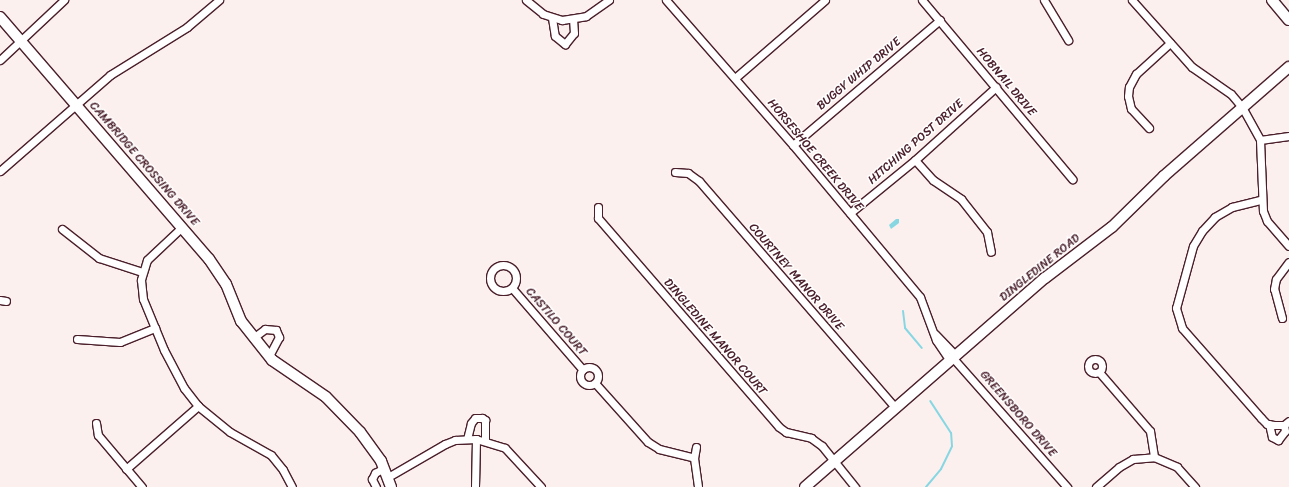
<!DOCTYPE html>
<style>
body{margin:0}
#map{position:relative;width:1289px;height:487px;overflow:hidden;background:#fcf0ef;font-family:Sriracha,sans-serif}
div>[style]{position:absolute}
.water>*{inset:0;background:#87d7e3}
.stream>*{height:2px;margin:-1px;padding:0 1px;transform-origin:1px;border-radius:1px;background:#87d7e3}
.roads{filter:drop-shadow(1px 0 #4a1f2b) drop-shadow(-1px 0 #4a1f2b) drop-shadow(0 1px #4a1f2b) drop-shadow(0 -1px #4a1f2b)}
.street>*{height:7px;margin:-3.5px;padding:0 3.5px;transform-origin:3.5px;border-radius:3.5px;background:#fff}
.street>.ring{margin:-3.5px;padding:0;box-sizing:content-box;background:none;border:7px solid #fff;border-radius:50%}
.secondary>*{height:10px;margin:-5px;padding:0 5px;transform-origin:5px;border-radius:5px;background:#fff}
span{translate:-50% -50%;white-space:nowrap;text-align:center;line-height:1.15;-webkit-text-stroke:3px #fff;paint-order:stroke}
.street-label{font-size:12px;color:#4a1f2b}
</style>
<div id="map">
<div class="water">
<div style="clip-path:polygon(896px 219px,899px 219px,899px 223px,891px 229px,889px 225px)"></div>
</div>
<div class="stream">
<div style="left:903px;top:311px;width:17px;rotate:83deg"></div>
<div style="left:905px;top:328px;width:26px;rotate:50deg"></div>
<div style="left:926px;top:487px;width:23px;rotate:-50deg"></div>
<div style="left:941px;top:469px;width:25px;rotate:-64deg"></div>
<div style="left:952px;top:446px;width:13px;rotate:-94deg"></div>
<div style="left:951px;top:433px;width:38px;rotate:-123deg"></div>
</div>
<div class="roads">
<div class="street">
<div style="left:526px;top:0;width:22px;rotate:39deg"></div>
<div style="left:543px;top:14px;width:20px;rotate:18deg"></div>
<div style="left:562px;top:20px;width:24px;rotate:-9deg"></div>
<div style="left:586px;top:16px;width:28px;rotate:-35deg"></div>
<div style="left:666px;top:0;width:193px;rotate:48.8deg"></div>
<div style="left:793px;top:145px;width:198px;rotate:50.1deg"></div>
<div style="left:920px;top:297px;width:46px;rotate:69.6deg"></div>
<div style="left:936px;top:340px;width:23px;rotate:56deg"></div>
<div style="left:922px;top:0;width:234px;rotate:50deg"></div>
<div style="left:1044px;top:0;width:47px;rotate:59deg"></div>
<div style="left:1132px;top:0;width:90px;rotate:48.2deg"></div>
<div style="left:1192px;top:67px;width:47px;rotate:34.7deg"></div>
<div style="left:1231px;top:94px;width:17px;rotate:50deg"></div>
<div style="left:1242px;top:107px;width:38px;rotate:61deg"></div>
<div style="left:1260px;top:140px;width:71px;rotate:87.6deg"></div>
<div style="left:1263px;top:211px;width:11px;rotate:68deg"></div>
<div style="left:1267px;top:221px;width:33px;rotate:49deg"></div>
<div style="left:552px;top:18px;width:18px;rotate:81deg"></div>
<div style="left:555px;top:36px;width:13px;rotate:39deg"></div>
<div style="left:565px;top:44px;width:14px;rotate:-51deg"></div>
<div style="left:574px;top:33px;width:13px;rotate:-94deg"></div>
<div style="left:0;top:60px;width:88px;rotate:-43.2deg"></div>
<div style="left:735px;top:78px;width:119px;rotate:-40.9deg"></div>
<div style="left:1149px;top:128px;width:26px;rotate:-133deg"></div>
<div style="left:1131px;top:109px;width:13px;rotate:-103deg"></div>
<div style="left:1128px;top:96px;width:9px;rotate:-84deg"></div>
<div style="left:1129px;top:87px;width:15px;rotate:-62deg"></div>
<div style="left:1136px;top:74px;width:46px;rotate:-42.4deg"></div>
<div style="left:1260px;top:140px;width:29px;rotate:-8deg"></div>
<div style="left:793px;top:145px;width:193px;rotate:-40.4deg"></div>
<div style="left:915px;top:160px;width:27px;rotate:48deg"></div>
<div style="left:933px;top:180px;width:34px;rotate:34deg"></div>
<div style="left:961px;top:199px;width:42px;rotate:51.8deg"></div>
<div style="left:987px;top:232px;width:20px;rotate:79deg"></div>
<div style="left:0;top:171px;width:146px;rotate:-41.1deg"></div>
<div style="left:110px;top:75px;width:91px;rotate:-31.9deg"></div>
<div style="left:187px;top:27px;width:42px;rotate:-40.2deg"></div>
<div style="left:675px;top:172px;width:13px;rotate:4deg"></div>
<div style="left:688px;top:173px;width:14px;rotate:36deg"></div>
<div style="left:699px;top:181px;width:299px;rotate:49.1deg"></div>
<div style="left:1260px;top:200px;width:29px;rotate:166deg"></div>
<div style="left:1232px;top:207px;width:20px;rotate:150deg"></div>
<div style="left:1215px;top:217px;width:19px;rotate:133deg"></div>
<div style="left:1202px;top:231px;width:17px;rotate:121deg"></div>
<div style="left:1193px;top:246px;width:64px;rotate:105.3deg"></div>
<div style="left:1176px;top:308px;width:21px;rotate:73deg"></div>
<div style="left:1182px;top:328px;width:120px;rotate:48.7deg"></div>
<div style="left:1261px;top:418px;width:8px;rotate:45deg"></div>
<div style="left:1267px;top:424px;width:7px;rotate:8deg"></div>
<div style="left:1274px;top:425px;width:10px"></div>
<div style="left:1284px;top:425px;width:6px;rotate:-39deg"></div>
<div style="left:598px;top:207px;width:11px;rotate:90deg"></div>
<div style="left:598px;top:218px;width:276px;rotate:49.1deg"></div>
<div style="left:779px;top:427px;width:9px;rotate:36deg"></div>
<div style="left:786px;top:432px;width:26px;rotate:13deg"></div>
<div style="left:811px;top:438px;width:14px;rotate:36deg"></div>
<div style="left:822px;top:446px;width:53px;rotate:51.2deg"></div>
<div style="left:850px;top:213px;width:84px;rotate:-39.2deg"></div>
<div style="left:915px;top:160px;width:109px;rotate:-42deg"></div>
<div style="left:182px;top:227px;width:48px;rotate:136.7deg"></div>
<div style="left:147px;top:260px;width:21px;rotate:107deg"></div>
<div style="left:141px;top:280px;width:19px;rotate:84deg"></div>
<div style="left:143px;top:299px;width:55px;rotate:67.6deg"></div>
<div style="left:164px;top:350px;width:43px;rotate:62.2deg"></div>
<div style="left:184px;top:388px;width:23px;rotate:52deg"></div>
<div style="left:198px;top:406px;width:41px;rotate:39.1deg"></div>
<div style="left:230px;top:432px;width:47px;rotate:29.3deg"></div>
<div style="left:271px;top:455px;width:19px;rotate:51deg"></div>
<div style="left:283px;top:470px;width:19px;rotate:62deg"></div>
<div style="left:62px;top:229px;width:47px;rotate:38.1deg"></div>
<div style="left:99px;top:258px;width:45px;rotate:18deg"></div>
<div class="ring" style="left:490px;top:265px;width:19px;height:19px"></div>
<div style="left:512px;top:288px;width:108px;rotate:49.1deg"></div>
<div style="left:0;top:300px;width:6px;rotate:9deg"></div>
<div style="left:1282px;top:318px;width:30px;rotate:-105deg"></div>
<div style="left:1274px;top:289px;width:10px;rotate:-79deg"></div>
<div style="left:1276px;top:279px;width:21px;rotate:-53deg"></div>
<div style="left:935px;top:334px;width:29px;rotate:46deg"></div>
<div style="left:253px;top:338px;width:15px;rotate:-37deg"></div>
<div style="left:265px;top:329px;width:11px;rotate:5deg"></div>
<div style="left:276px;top:330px;width:8px;rotate:67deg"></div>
<div style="left:279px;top:337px;width:21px;rotate:118deg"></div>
<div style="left:77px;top:339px;width:43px;rotate:4deg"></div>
<div style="left:120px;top:342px;width:38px;rotate:-22deg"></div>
<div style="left:952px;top:357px;width:174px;rotate:48.5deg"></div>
<div class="ring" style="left:1088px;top:359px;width:7px;height:7px"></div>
<div class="ring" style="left:580px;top:367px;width:11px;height:11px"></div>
<div style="left:1099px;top:372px;width:78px;rotate:49.2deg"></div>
<div style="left:1150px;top:431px;width:26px;rotate:81deg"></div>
<div style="left:595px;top:383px;width:79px;rotate:48.1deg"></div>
<div style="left:648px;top:442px;width:13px;rotate:32deg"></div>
<div style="left:659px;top:449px;width:36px;rotate:14deg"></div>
<div style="left:96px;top:423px;width:12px;rotate:81deg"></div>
<div style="left:98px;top:435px;width:68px;rotate:49.8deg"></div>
<div style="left:1269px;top:424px;width:13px;rotate:77deg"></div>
<div style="left:1272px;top:437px;width:7px;rotate:27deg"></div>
<div style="left:1278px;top:440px;width:11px;rotate:-52deg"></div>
<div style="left:1285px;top:431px;width:6px;rotate:-99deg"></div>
<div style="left:467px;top:439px;width:16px;rotate:-76deg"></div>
<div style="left:471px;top:423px;width:6px;rotate:-51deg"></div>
<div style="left:475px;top:418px;width:7px"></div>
<div style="left:482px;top:418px;width:4px;rotate:34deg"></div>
<div style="left:485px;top:420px;width:21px;rotate:90deg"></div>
<div style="left:696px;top:447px;width:11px;rotate:100deg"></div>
<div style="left:694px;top:458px;width:29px;rotate:82deg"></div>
<div style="left:126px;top:469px;width:96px;rotate:-41.2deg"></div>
<div style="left:388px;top:477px;width:66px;rotate:-30.1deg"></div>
<div style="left:445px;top:444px;width:11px;rotate:-22deg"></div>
<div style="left:455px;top:440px;width:21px;rotate:-3deg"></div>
<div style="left:476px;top:439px;width:30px;rotate:17deg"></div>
<div style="left:505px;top:448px;width:53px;rotate:47.3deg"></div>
<div style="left:376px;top:487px;width:9px;rotate:-117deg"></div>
<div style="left:372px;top:479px;width:7px;rotate:-63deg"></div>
<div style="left:375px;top:473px;width:10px;rotate:-29deg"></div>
<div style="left:475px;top:487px;width:48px;rotate:-88.8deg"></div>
<div style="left:1096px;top:487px;width:30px;rotate:-41deg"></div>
<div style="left:1119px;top:467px;width:16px;rotate:-30deg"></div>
<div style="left:1133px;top:459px;width:21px;rotate:-5deg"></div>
<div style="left:1154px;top:457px;width:25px;rotate:23deg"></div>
<div style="left:1177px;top:467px;width:27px;rotate:48deg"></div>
</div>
<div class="secondary">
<div style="left:1272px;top:0;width:26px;rotate:50deg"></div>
<div style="left:0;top:17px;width:320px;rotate:49.2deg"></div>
<div style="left:209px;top:259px;width:30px;rotate:56deg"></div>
<div style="left:226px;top:284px;width:40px;rotate:68deg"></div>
<div style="left:241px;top:321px;width:50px;rotate:51.5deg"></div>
<div style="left:272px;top:360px;width:65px;rotate:34.4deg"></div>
<div style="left:326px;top:397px;width:49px;rotate:45.8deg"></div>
<div style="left:360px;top:432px;width:36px;rotate:54deg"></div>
<div style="left:381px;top:461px;width:28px;rotate:69deg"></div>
<div style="left:805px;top:487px;width:318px;rotate:-41.1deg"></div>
<div style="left:1045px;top:278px;width:84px;rotate:-37.3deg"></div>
<div style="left:1112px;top:227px;width:73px;rotate:-44.4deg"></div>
<div style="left:1164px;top:176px;width:166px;rotate:-41.1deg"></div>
</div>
</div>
<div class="street-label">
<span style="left:859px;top:74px;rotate:-40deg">BUGGY WHIP DRIVE</span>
<span style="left:1006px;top:82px;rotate:50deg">HOBNAIL DRIVE</span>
<span style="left:916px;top:142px;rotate:-41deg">HITCHING POST DRIVE</span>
<span style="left:815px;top:155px;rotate:50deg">HORSESHOE CREEK DRIVE</span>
<span style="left:144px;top:164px;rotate:49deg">CAMBRIDGE CROSSING DRIVE</span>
<span style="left:1040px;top:268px;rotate:-39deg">DINGLEDINE ROAD</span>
<span style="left:796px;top:277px;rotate:49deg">COURTNEY MANOR DRIVE</span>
<span style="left:556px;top:322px;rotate:49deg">CASTILO COURT</span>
<span style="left:715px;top:337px;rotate:49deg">DINGLEDINE MANOR COURT</span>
<span style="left:1018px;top:414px;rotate:49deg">GREENSBORO DRIVE</span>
</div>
</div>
